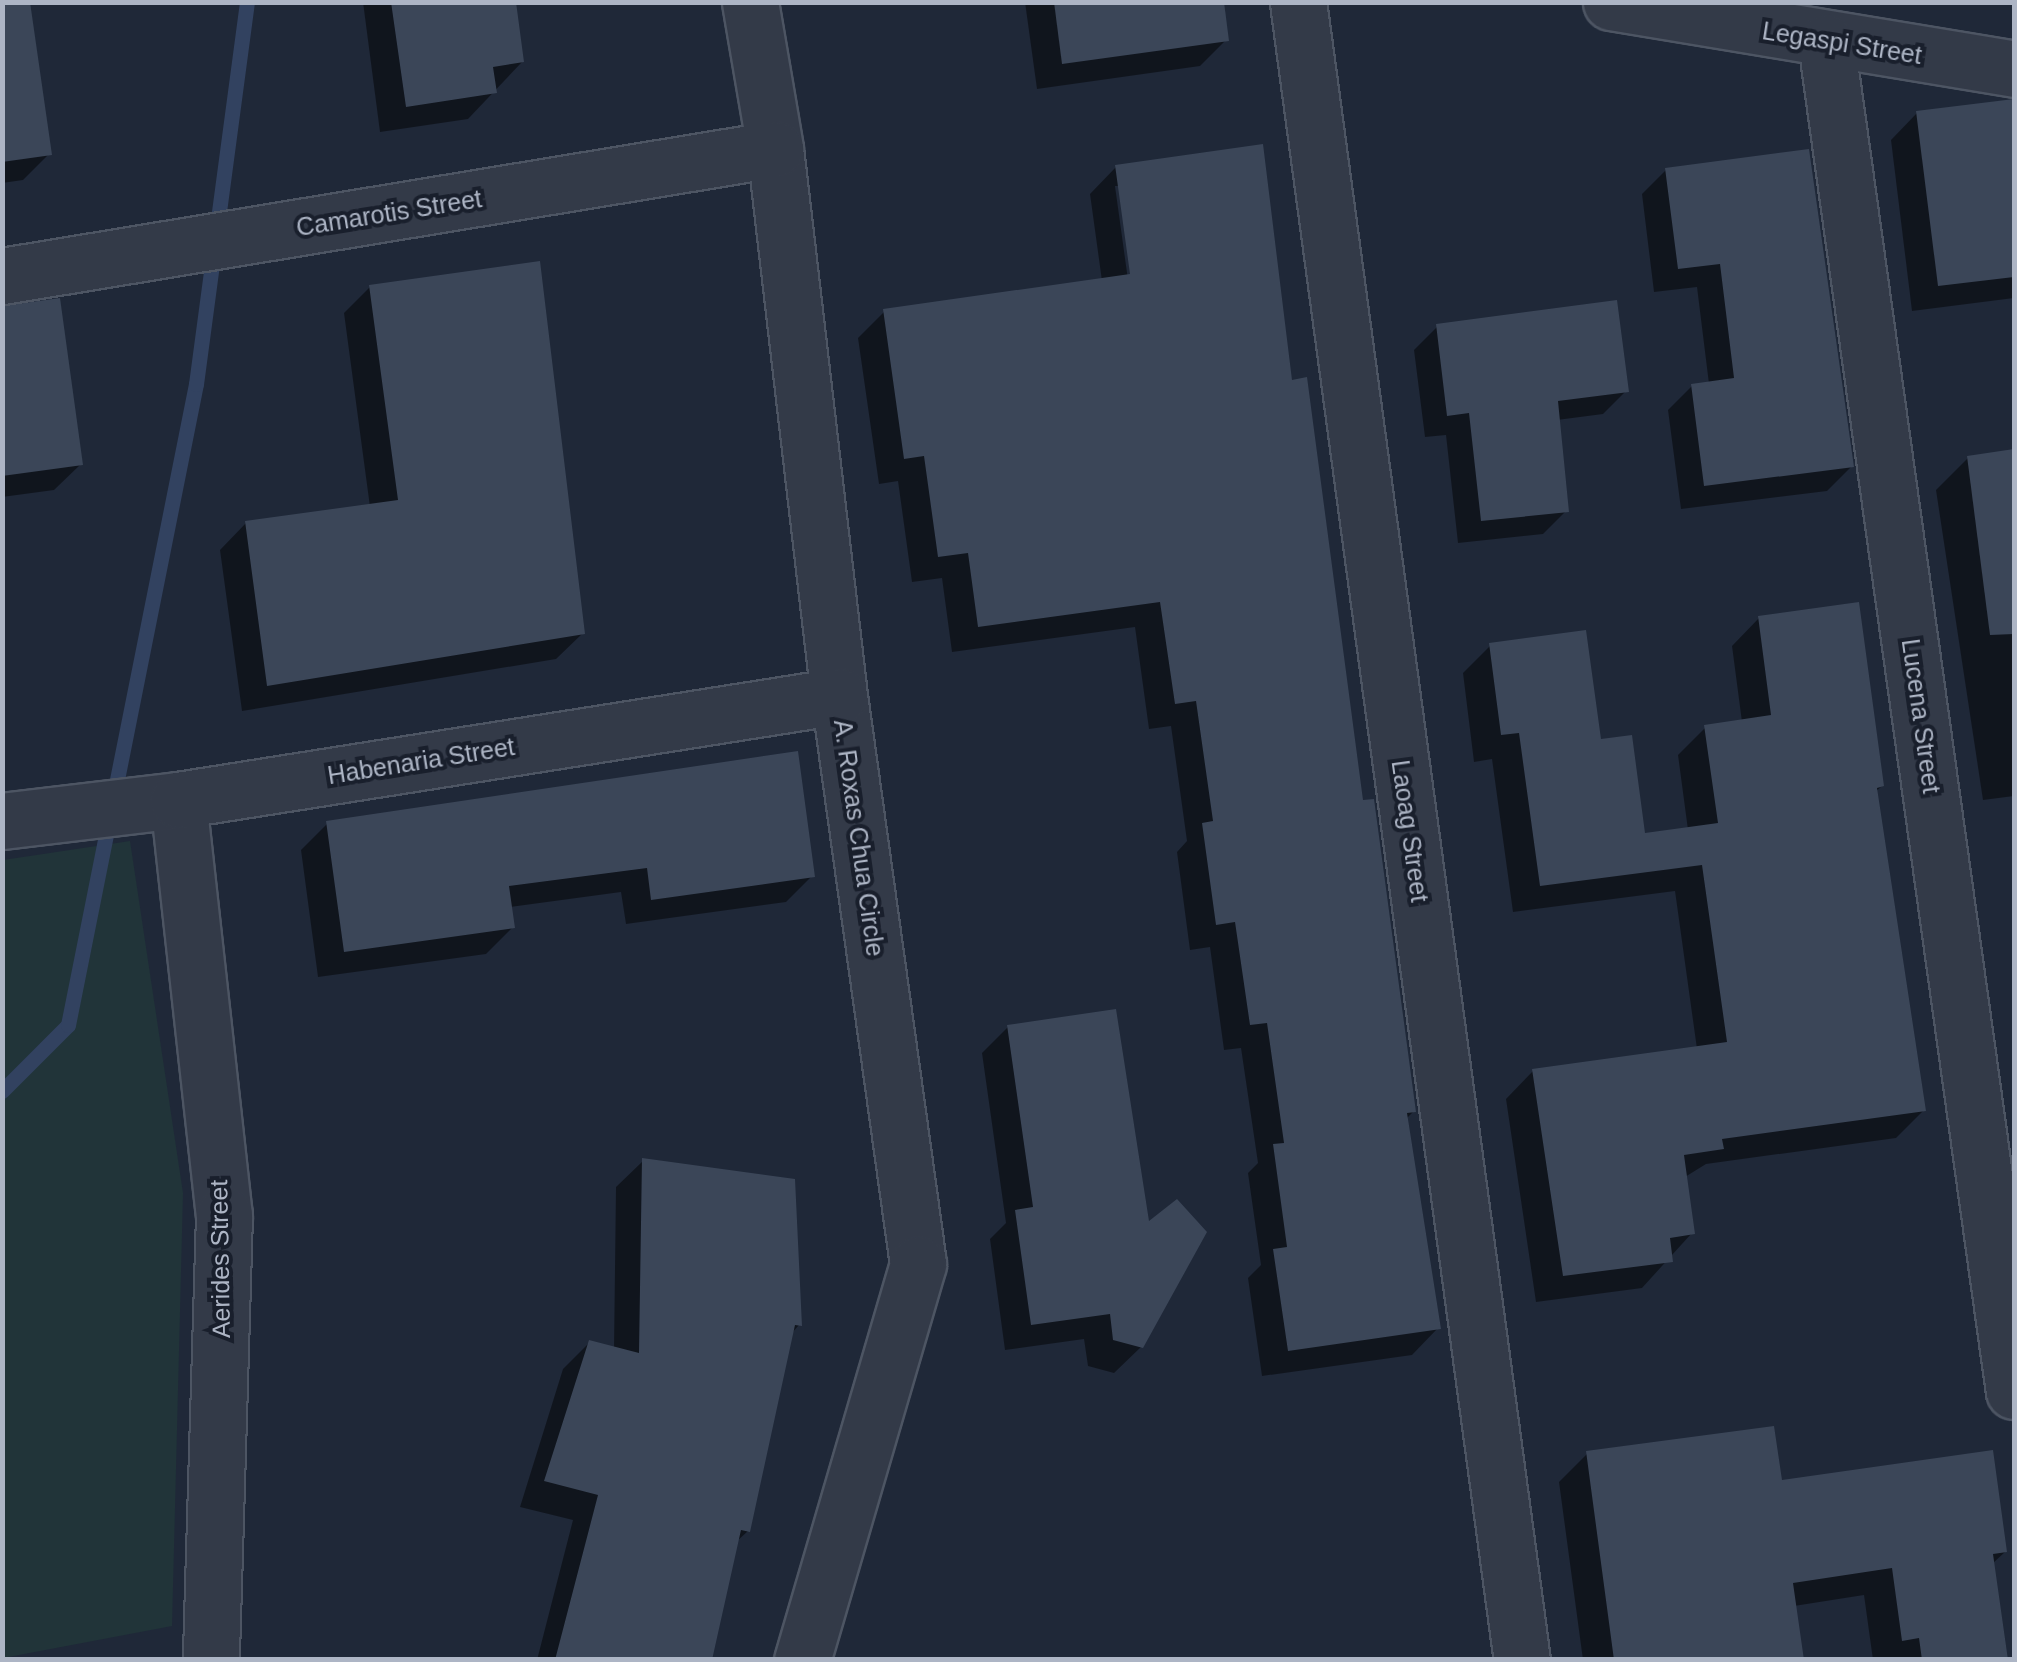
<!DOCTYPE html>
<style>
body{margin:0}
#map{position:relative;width:2017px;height:1662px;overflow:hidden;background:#1f2838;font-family:Arial,sans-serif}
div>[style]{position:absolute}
.green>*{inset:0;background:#213439}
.shadow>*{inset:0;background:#0007}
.stream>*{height:15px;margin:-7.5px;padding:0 7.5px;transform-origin:7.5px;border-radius:7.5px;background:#324260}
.building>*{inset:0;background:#3b4658}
.roads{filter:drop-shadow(2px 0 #4d5563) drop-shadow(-2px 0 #4d5563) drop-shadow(0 2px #4d5563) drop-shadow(0 -2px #4d5563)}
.minor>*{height:55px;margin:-27.5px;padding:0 27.5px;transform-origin:27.5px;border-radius:27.5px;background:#333a48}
span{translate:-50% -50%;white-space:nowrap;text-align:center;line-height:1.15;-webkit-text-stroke:8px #191f2c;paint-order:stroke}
.street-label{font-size:25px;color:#adb5c5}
.frame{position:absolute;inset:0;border:5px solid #adb5c5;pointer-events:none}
</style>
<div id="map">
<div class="green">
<div style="clip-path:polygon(130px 841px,183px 1193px,172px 1626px,3px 1658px,3px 860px)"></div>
</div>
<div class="shadow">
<div style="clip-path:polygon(2px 2px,49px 154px,23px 180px,2px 183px)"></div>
<div style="clip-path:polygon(363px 2px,513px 2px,522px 62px,468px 119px,380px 132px)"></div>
<div style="clip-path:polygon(1025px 2px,1221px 2px,1226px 40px,1200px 66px,1037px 89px)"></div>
<div style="clip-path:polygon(2014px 101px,2014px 298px,1912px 311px,1891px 140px,1917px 113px)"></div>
<div style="clip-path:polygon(evenodd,1116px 167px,1289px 382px,1414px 1111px,1406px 1119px,1438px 1328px,1412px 1355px,1262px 1376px,1248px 1278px,1261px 1265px,1248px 1173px,1258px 1163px,1241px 1048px,1224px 1050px,1210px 947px,1190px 950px,1177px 852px,1187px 841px,1171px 726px,1149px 729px,1135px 627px,952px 652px,942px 578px,912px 582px,898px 481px,879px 484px,858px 338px,885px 311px,1102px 281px,1090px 194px,1116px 167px,1115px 186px,1120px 186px,1134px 286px,1129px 287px,1115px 186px)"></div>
<div style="clip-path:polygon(1666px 170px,1851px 467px,1827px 491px,1681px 509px,1668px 410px,1692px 386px,1709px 384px,1697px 287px,1654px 292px,1642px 194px)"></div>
<div style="clip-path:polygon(370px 287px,583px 633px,556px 659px,242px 711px,220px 550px,246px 523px,370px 507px,344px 313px)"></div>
<div style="clip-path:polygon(2px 307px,81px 464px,54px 490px,2px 497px)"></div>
<div style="clip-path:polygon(1437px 327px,1626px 391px,1603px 414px,1557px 420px,1566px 511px,1543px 534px,1458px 543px,1446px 435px,1425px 437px,1414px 350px)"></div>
<div style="clip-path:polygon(2014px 452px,2014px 796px,1983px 800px,1936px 490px,1968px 458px)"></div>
<div style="clip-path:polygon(1759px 618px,1882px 786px,1875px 792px,1924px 1110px,1896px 1138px,1706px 1164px,1685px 1177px,1692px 1233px,1642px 1288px,1536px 1302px,1506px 1099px,1533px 1071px,1697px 1049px,1675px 891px,1513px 912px,1492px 759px,1474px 762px,1463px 673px,1490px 646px,1599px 742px,1643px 836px,1688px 830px,1678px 755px,1706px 727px,1742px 722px,1732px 646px)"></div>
<div style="clip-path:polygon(327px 824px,812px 876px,786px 902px,626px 924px,621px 892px,510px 907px,512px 928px,486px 954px,318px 977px,301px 850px)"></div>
<div style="clip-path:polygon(1008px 1027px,1141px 1347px,1114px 1373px,1088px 1366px,1084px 1339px,1005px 1350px,990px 1239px,1006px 1223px,982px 1053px)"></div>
<div style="clip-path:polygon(643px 1161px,799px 1325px,791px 1334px,748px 1531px,736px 1542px,710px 1660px,537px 1660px,573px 1520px,520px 1507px,563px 1369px,589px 1343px,614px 1349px,616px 1187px)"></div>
<div style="clip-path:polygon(1587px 1454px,1780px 1483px,2005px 1552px,1992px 1564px,2007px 1660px,1873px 1660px,1864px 1595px,1794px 1606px,1801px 1660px,1583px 1660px,1559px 1482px)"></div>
</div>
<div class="stream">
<div style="left:2px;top:1091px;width:93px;rotate:-45deg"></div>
<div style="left:68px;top:1025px;width:654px;rotate:-78.71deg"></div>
<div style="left:196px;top:384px;width:385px;rotate:-82.4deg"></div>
</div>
<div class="building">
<div style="clip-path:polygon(2px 2px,30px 2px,52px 155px,2px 162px)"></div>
<div style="clip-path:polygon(391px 2px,516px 2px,524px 62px,493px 67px,497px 93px,406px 107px)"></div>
<div style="clip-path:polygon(1054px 2px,1224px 2px,1229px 41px,1062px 64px)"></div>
<div style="clip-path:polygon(2014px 99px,2014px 277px,1938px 286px,1916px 111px)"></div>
<div style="clip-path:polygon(1263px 144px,1292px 380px,1307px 377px,1363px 800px,1374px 799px,1416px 1112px,1407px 1113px,1441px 1329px,1288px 1351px,1273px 1249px,1287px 1247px,1273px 1144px,1284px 1143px,1267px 1023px,1250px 1025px,1235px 922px,1216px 925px,1202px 823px,1213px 821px,1196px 701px,1175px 704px,1160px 602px,978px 627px,968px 553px,938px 557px,924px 456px,904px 459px,883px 309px,1130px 274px,1115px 165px)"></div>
<div style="clip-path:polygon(1809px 149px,1854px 467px,1704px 486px,1691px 384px,1734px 378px,1720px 264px,1678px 269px,1665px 168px)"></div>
<div style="clip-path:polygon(540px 261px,585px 634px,267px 686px,245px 521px,398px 500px,369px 285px)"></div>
<div style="clip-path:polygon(60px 298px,83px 465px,2px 476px,2px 306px)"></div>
<div style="clip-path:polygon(1617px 300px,1629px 392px,1558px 401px,1569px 512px,1481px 521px,1469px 413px,1447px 416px,1436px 324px)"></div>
<div style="clip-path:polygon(2014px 449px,2014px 634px,1990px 635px,1967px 456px)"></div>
<div style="clip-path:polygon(1859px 602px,1884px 786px,1877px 788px,1926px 1111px,1722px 1139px,1724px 1149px,1684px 1155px,1695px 1234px,1670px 1238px,1673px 1262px,1563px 1276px,1532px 1069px,1727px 1042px,1702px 865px,1540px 886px,1519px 733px,1501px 735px,1489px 643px,1586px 630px,1601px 739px,1632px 735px,1645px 833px,1718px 823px,1704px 725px,1771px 715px,1758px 616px)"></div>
<div style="clip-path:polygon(798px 751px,815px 877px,651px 900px,647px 868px,509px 886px,515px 928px,344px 952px,326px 821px)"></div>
<div style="clip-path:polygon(1116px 1009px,1149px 1221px,1177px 1199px,1207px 1232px,1143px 1348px,1113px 1340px,1110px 1314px,1031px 1325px,1015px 1210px,1033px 1207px,1007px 1025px)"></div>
<div style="clip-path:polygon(642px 1158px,795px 1179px,802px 1326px,795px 1325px,750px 1532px,741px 1530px,712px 1660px,555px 1660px,598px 1495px,544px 1481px,589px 1340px,639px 1353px)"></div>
<div style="clip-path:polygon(1774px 1426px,1782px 1480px,1993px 1450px,2007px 1552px,1993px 1554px,2008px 1660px,1922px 1660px,1919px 1638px,1902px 1641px,1892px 1568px,1793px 1583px,1804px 1660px,1614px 1660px,1586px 1451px)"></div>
</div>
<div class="roads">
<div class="minor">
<div style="left:750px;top:2px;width:149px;rotate:80.3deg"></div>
<div style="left:775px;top:149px;width:551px;rotate:83.33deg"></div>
<div style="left:839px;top:696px;width:573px;rotate:82.08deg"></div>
<div style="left:918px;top:1264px;width:413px;rotate:106.3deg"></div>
<div style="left:1298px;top:2px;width:1673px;rotate:82.31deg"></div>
<div style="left:1611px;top:2px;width:409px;rotate:9.4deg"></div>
<div style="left:1826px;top:42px;width:1362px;rotate:82.07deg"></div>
<div style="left:2px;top:276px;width:783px;rotate:-9.33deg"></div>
<div style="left:178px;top:800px;width:418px;rotate:83.7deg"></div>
<div style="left:224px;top:1215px;width:445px;rotate:91.7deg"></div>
<div style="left:2px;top:821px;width:177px;rotate:-6.8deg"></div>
<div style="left:178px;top:800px;width:669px;rotate:-8.94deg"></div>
</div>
</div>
<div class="street-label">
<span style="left:1842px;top:43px;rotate:9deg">Legaspi Street</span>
<span style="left:389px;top:213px;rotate:-9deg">Camarotis Street</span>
<span style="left:1921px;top:716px;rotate:82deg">Lucena Street</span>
<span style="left:421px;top:761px;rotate:-9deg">Habenaria Street</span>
<span style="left:1410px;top:831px;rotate:82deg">Laoag Street</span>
<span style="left:859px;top:838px;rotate:82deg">A. Roxas Chua Circle</span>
<span style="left:220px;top:1259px;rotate:-91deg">Aerides Street</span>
</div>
<div class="frame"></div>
</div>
